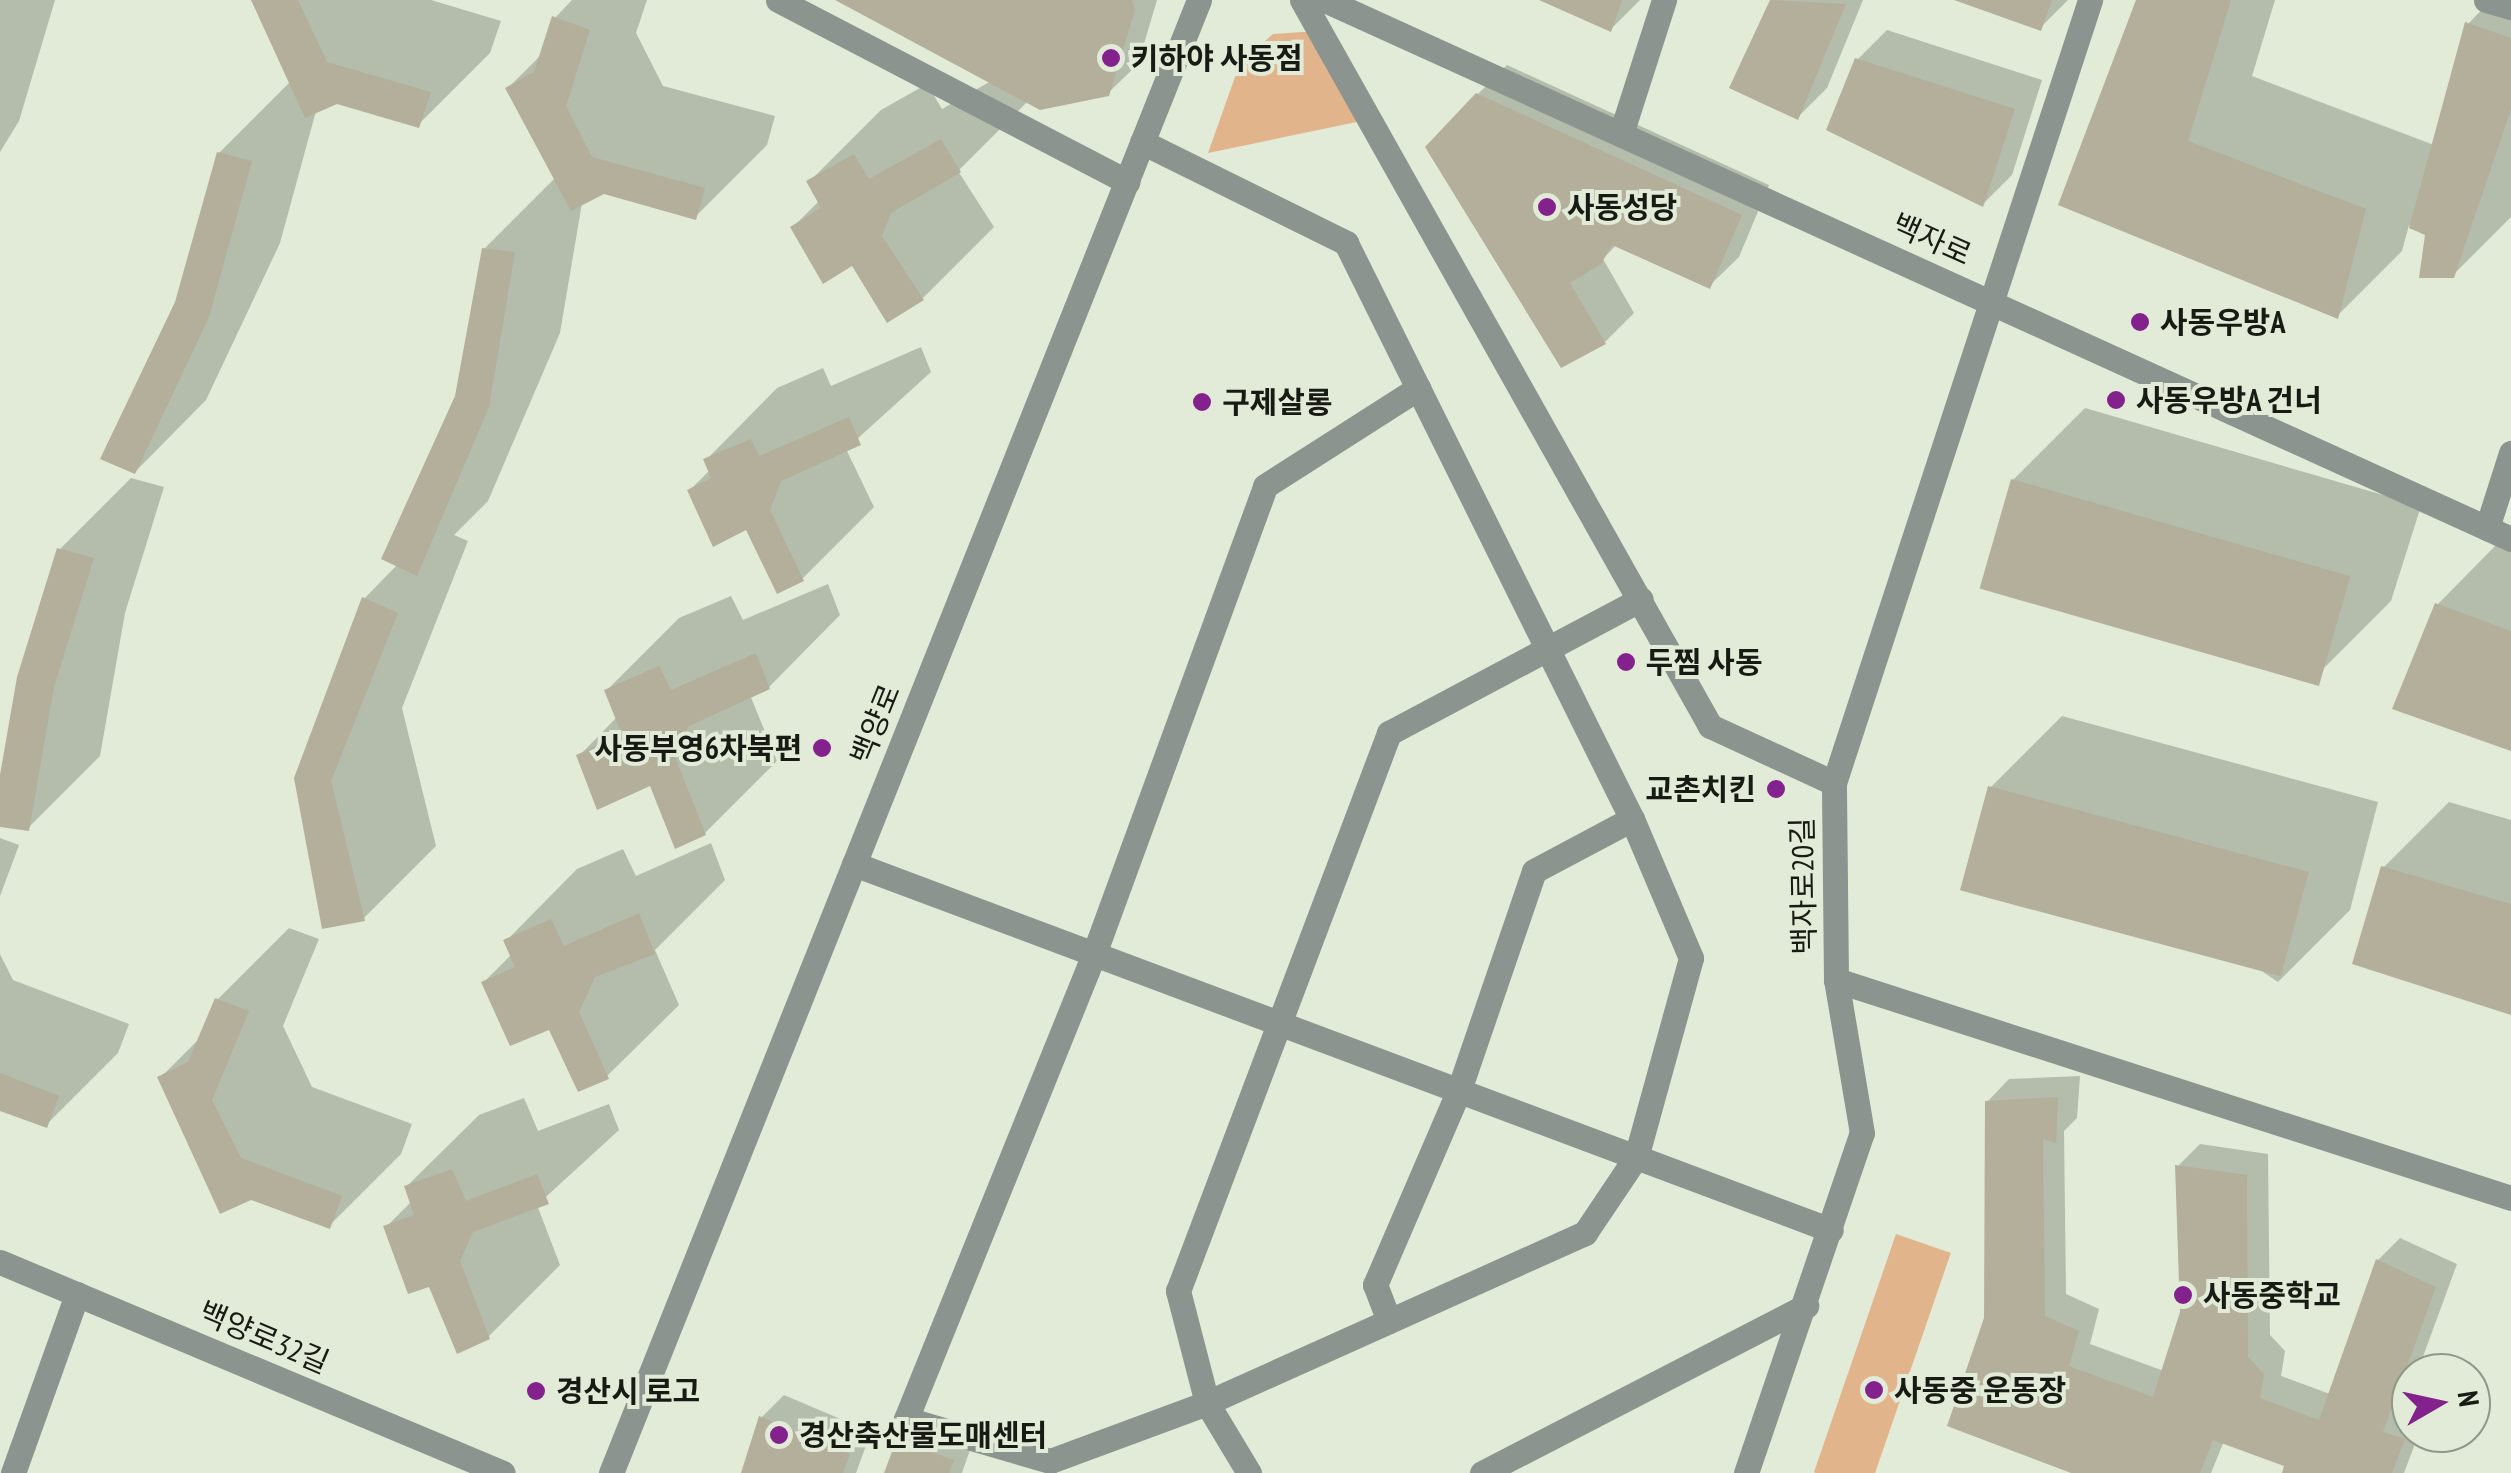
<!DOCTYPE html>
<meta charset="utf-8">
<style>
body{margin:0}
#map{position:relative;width:2511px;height:1473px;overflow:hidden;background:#e1ebd7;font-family:"PT Sans Narrow","Noto Sans KR",sans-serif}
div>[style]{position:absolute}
.green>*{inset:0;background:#e1b48c;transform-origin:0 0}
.shadow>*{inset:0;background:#0003}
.building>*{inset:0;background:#b3af9b;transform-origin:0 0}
.minor>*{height:25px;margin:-12.5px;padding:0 12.5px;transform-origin:12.5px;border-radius:12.5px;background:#8b948f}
.dots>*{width:28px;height:28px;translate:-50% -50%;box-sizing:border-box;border:5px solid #e1ebd7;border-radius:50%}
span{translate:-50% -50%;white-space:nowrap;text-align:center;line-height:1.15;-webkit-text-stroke:8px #e1ebd7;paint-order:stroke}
.poi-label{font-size:30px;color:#171b14;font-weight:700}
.left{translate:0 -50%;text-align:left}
.right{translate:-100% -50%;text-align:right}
.street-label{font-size:30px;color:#171b14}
.north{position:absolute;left:2391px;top:1353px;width:100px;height:100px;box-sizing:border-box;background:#e1ebd7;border:2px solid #909889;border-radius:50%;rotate:81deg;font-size:28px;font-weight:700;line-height:40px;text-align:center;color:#171b14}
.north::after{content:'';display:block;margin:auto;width:35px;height:45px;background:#83228c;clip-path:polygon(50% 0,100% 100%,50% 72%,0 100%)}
</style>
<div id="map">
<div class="green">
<div style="clip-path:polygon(1317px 31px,1371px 119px,1208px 153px,1240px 63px,1273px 34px)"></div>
<div style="left:1896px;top:1234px;width:58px;height:252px;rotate:19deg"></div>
</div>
<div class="shadow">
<div style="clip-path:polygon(0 0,55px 0,19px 121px,0 152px)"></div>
<div style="clip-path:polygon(254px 0,431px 0,501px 21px,490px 53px,418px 125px,337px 101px,316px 111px,280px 243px,206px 400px,135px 472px,219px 153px,291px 81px)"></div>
<div style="clip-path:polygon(572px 0,647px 0,636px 33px,663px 86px,775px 116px,767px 145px,695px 217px,604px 192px,582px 203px,560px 333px,488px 501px,454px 535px,468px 541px,402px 708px,436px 846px,364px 918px,297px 779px,364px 599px,398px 564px,458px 397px,484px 249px,556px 177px,508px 88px,543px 53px,555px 18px)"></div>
<div style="clip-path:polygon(840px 0,1157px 0,1138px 64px,1108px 93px,1028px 101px,958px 171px,994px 227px,923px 298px,793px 227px,819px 201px,809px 182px,881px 110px,927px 84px,942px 109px,991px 81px)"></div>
<div style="clip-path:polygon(1545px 0,1640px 0,1611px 29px)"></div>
<div style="clip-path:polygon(1772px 0,1863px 0,1827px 88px,1798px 117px,1732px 86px)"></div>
<div style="clip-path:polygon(1960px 0,2068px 0,2040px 28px)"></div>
<div style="clip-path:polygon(2139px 0,2275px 0,2252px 76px,2434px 145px,2468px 24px,2491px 0,2511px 0,2511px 217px,2453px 275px,2427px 233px,2409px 225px,2402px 251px,2337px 316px,2061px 204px)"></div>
<div style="clip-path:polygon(1887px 30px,2042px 80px,2012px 175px,1983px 204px,1858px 59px)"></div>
<div style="clip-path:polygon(1507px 65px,1769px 185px,1739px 257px,1709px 286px,1617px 244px,1603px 259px,1634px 313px,1605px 342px,1562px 364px,1477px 95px)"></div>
<div style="clip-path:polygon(921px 347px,931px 372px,846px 449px,874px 507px,802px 579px,748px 526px,690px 490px,710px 470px,706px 460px,777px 388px,823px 368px,831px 386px)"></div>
<div style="clip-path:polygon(2085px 408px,2421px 506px,2391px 601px,2319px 673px,2013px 480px)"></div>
<div style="clip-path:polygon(131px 478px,164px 487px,125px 613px,100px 756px,28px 828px,0 825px,0 790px,59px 550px)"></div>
<div style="clip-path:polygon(2502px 539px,2511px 543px,2511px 748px,2437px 605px)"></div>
<div style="clip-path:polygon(828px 584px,840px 615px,769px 687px,750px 695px,777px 761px,705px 833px,651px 783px,579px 756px,617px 717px,607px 690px,679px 618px,731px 596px,743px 620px)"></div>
<div style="clip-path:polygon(2062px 716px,2378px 802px,2350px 910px,2278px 982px,1990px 788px)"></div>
<div style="clip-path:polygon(2449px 802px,2511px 820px,2511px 1012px,2384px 867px)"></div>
<div style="clip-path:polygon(0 838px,19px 845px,0 896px)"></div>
<div style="clip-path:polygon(711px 843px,725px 880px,655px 950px,679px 1005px,607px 1076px,551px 1026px,484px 982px,512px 954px,506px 941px,577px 869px,623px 849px,636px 876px)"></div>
<div style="clip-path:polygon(289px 928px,319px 939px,283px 1026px,312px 1087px,412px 1124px,401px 1154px,329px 1226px,251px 1197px,160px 1078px,201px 1037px,217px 1000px)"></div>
<div style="clip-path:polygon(0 954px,13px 980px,129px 1024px,118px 1053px,46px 1125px,0 1109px)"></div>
<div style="clip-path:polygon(2080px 1076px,2077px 1118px,2064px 1131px,2066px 1294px,2099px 1309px,2090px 1344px,2164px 1371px,2182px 1312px,2178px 1166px,2200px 1144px,2268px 1154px,2270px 1335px,2285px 1351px,2281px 1376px,2330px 1394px,2378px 1260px,2400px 1238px,2457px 1264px,2417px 1373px,2411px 1373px,2404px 1409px,2411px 1412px,2411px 1433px,2419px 1433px,2404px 1473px,2285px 1473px,2287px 1464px,2224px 1441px,2211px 1473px,2078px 1473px,1986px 1318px,1987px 1102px,2009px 1079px)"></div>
<div style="clip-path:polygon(524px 1098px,538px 1131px,609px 1104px,619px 1130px,537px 1205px,560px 1265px,488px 1337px,430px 1284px,386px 1227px,412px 1201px,407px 1186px,479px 1115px)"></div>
<div style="clip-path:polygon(784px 1395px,871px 1432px,856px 1473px,744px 1473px,762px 1417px)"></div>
<div style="clip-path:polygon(920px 1420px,974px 1438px,962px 1473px,886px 1473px,898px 1443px)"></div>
</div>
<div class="building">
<div style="clip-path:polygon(251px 0,298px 0,327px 62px,431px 92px,419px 128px,337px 104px,305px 118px)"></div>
<div style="clip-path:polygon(835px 0,1132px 0,1135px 10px,1109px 96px,1040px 110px)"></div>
<div style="clip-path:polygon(1539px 0,1622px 0,1611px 32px)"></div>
<div style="clip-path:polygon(1770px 0,1846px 4px,1798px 120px,1729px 88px)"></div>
<div style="clip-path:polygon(1954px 0,2052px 0,2041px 31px)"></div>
<div style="clip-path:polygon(2136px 0,2231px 0,2188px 141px,2366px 209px,2338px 319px,2058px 205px)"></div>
<div style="clip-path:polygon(552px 16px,590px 30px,566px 106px,592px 157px,705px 188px,696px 220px,604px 194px,571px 211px,505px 88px,534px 72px)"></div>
<div style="clip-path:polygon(2465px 22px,2511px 38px,2511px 109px,2454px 278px,2419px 278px,2425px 235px,2409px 228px)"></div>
<div style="clip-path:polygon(1855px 58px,2015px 109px,1983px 207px,1826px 130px)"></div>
<div style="clip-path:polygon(1476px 93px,1742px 215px,1710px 289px,1612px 245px,1601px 264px,1570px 283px,1606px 344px,1561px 368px,1425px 147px)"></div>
<div style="clip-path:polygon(941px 139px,961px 172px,891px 213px,882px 236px,924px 300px,887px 323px,852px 266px,823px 284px,790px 227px,821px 208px,806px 181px,854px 154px,869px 179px)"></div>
<div style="clip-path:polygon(217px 152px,252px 161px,209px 317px,135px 474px,100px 459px,175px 302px)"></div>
<div style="clip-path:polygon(482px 248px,515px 252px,489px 407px,417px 576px,381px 559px,455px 396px)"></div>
<div style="clip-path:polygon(849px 417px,861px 445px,781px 481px,770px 510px,804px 581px,777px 594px,746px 530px,713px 547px,687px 490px,711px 478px,703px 459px,751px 439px,759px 456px)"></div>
<div style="left:2011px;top:479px;width:353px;height:114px;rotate:16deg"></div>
<div style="clip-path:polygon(57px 548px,94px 558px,54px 687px,29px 831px,0 827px,0 775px,17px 677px)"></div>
<div style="clip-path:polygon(362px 597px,398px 613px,331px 781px,365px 921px,322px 929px,294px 778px)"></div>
<div style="clip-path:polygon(2435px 603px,2511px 631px,2511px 751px,2392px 709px)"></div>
<div style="clip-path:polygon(756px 653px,770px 689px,689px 726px,675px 757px,706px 835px,675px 849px,650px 786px,597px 810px,576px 755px,622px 735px,604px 690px,659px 666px,671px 690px)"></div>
<div style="left:1988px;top:786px;width:332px;height:108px;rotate:15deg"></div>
<div style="clip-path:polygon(2381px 866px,2511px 904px,2511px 1015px,2352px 964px)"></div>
<div style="clip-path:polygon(639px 913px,655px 954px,595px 977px,579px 1012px,609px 1079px,578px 1092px,549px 1030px,510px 1046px,481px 982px,515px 967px,503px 940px,551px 919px,564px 946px)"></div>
<div style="clip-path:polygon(215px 998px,249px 1011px,212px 1100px,241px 1158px,342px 1196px,330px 1229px,251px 1200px,220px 1214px,157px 1077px,188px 1062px)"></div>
<div style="clip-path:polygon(0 1073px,59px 1096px,47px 1128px,0 1111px)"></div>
<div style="clip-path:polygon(2058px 1097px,2056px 1143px,2043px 1139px,2045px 1316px,2079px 1331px,2069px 1366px,2153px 1397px,2180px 1312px,2175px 1165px,2247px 1175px,2248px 1357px,2264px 1374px,2260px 1398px,2319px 1420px,2376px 1259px,2436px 1287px,2383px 1432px,2405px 1439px,2392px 1473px,2282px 1473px,2284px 1466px,2213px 1440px,2200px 1473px,2071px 1473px,1947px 1426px,1984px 1318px,1985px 1101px)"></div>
<div style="clip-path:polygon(452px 1169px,466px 1201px,537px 1174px,549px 1204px,473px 1232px,460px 1261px,490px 1339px,457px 1354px,429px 1287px,408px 1294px,383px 1226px,414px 1215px,404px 1186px)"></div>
<div style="clip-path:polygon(759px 1416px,850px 1454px,843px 1473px,741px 1473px)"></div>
<div style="clip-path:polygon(896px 1441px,954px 1460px,949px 1473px,884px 1473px)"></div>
</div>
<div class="minor">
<div style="left:778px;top:0;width:394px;rotate:27.5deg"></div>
<div style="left:1302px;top:0;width:833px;rotate:60.66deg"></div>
<div style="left:1710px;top:726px;width:136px;rotate:24.7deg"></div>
<div style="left:1325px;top:0;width:1303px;rotate:24.44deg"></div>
<div style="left:2486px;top:0;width:26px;rotate:16deg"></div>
<div style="left:1621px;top:134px;width:141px;rotate:-72.2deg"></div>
<div style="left:1142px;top:142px;width:228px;rotate:26.3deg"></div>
<div style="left:1346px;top:243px;width:162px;rotate:63.6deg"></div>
<div style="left:1418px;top:388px;width:290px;rotate:63.6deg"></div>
<div style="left:1547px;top:648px;width:191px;rotate:63.6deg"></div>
<div style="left:1632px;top:819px;width:151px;rotate:67deg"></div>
<div style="left:1691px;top:958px;width:206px;rotate:105.4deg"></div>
<div style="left:1636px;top:1157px;width:92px;rotate:123.9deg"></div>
<div style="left:1585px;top:1233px;width:414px;rotate:155.8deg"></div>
<div style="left:1207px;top:1403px;width:167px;rotate:159.7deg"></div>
<div style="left:1050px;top:1461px;width:150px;rotate:-163.7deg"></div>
<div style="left:906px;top:1419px;width:502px;rotate:-67.99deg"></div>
<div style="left:1094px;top:954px;width:498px;rotate:-69.9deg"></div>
<div style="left:1265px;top:486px;width:182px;rotate:-32.6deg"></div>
<div style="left:2487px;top:528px;width:79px;rotate:-72.3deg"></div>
<div style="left:854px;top:864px;width:1043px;rotate:20.54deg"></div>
<div style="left:1836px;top:980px;width:709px;rotate:17.9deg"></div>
<div style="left:0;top:1262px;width:545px;rotate:22.76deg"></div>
<div style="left:1389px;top:1321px;width:39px;rotate:-111deg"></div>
<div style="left:1375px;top:1285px;width:212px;rotate:-66.7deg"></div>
<div style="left:1459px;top:1090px;width:231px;rotate:-71.1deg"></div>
<div style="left:1534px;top:871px;width:111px;rotate:-28deg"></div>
<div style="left:13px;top:1473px;width:190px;rotate:-70.3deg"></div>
<div style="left:611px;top:1473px;width:1586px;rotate:-68.24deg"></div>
<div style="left:1249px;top:1473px;width:82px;rotate:-121deg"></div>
<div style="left:1207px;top:1403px;width:116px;rotate:-104.5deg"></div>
<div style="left:1178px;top:1291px;width:597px;rotate:-69.29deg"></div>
<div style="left:1389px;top:733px;width:285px;rotate:-28deg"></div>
<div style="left:1482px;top:1473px;width:365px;rotate:-27.3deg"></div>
<div style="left:1746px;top:1473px;width:359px;rotate:-71.2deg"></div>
<div style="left:1862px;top:1133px;width:155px;rotate:-99.6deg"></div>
<div style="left:1836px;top:980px;width:197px;rotate:-90.6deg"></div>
<div style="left:1834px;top:783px;width:824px;rotate:-71.89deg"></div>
</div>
<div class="dots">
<div style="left:1111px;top:58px;background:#83228c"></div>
<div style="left:1547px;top:207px;background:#83228c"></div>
<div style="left:2140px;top:322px;background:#83228c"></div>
<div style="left:2116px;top:400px;background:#83228c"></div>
<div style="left:1202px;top:402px;background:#83228c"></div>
<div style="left:1626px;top:662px;background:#83228c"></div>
<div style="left:822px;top:748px;background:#83228c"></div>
<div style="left:1776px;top:789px;background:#83228c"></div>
<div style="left:2183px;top:1295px;background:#83228c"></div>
<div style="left:1874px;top:1390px;background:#83228c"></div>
<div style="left:536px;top:1391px;background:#83228c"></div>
<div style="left:779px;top:1435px;background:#83228c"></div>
</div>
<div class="poi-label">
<span class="left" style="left:1131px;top:58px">키하야 사동점</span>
<span class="left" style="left:1567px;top:207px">사동성당</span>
<span class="left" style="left:2160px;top:322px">사동우방A</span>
<span class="left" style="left:2136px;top:400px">사동우방A 건너</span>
<span class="left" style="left:1222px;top:402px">구제살롱</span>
<span class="left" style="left:1646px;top:662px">두찜 사동</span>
<span class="right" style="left:802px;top:748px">사동부영6차북편</span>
<span class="right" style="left:1756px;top:789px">교촌치킨</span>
<span class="left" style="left:2203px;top:1295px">사동중학교</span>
<span class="left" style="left:1894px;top:1390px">사동중 운동장</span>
<span class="left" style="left:556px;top:1391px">경산시 로고</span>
<span class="left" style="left:799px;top:1435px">경산축산물도매센터</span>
</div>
<div class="street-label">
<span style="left:1932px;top:239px;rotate:24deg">백자로</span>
<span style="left:875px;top:724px;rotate:-68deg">백양로</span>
<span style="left:1803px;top:886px;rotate:-91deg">백자로20길</span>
<span style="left:264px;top:1337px;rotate:23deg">백양로32길</span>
</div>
<div class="north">N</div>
</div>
